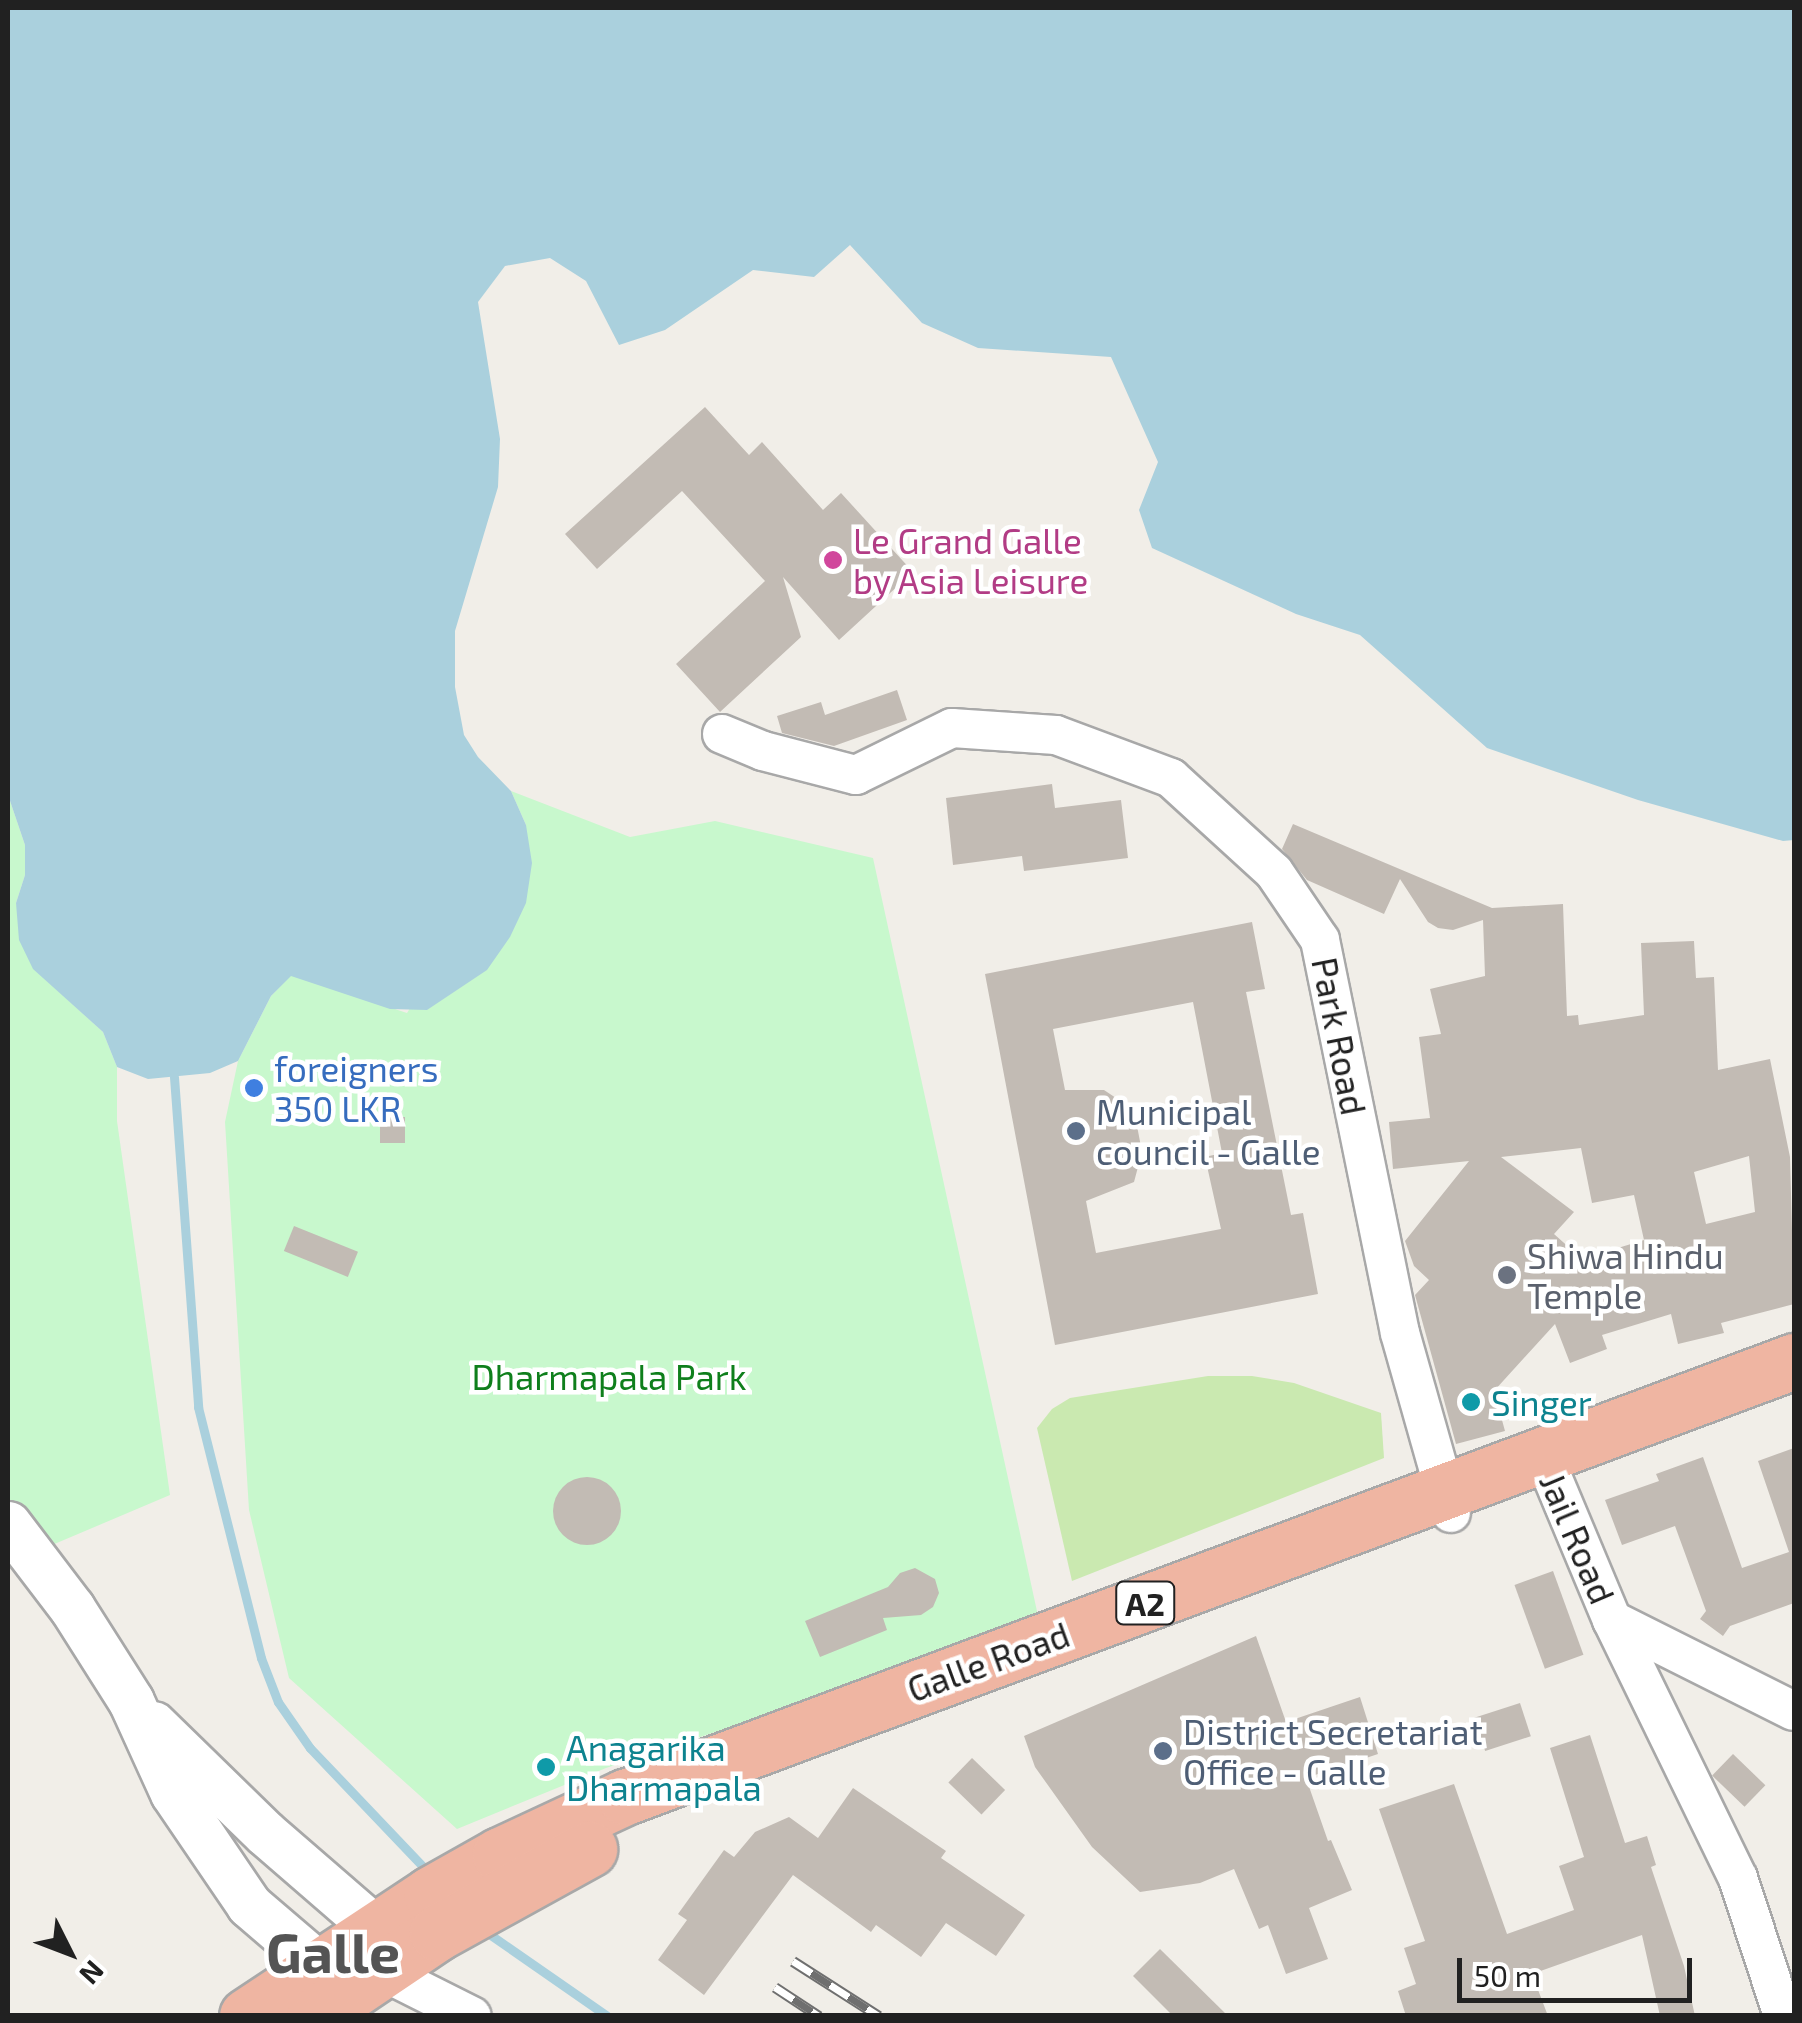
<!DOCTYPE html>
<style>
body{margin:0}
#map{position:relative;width:1802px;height:2023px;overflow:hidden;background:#f1eee8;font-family:"Exo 2",sans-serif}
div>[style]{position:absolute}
.grass>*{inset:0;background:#cae9b0}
.park>*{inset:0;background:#c8f8cd}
.water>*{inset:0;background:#aad0dd}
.stream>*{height:9px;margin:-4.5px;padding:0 4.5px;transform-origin:4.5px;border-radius:4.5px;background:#aad0dd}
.building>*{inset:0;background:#c2bbb4;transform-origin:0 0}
.round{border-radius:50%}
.roads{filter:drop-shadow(2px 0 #a8a8a8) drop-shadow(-2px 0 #a8a8a8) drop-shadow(0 2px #a8a8a8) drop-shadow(0 -2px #a8a8a8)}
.minor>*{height:38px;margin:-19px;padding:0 19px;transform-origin:19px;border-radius:19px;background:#fff}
.tertiary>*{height:45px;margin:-22.5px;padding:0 22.5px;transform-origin:22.5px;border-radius:22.5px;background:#fff}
.trunk>*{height:55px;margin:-27.5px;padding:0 27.5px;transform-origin:27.5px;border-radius:27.5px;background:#efb5a2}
.rail>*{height:11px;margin-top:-5.5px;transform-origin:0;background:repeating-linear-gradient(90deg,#fff 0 22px,#6f6f6f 0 44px);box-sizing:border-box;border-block:2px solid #6f6f6f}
.dots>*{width:28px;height:28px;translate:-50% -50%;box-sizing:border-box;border:5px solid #fff;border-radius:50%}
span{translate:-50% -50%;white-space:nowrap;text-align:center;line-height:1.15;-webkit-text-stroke:9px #fff;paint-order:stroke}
.shield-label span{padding:2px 8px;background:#fff;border:2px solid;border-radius:8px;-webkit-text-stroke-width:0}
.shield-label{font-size:32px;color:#212121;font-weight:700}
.hotel-label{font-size:35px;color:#b23c85}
.left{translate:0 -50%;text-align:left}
.street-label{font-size:35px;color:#212121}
.shop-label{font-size:35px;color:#366cbe}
.service-label{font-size:35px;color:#4e5e75}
.worship-label{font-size:35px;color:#5b616d}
.park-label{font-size:35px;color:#0f7f1c}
.culture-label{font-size:35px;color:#0d838f}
.town-label{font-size:55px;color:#545454;font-weight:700}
.frame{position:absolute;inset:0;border:10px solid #212121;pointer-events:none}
.north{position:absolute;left:20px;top:1903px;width:100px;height:100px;-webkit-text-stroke:8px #fff;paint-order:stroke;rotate:132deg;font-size:28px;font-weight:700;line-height:40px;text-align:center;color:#212121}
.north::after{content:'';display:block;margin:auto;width:35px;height:45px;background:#212121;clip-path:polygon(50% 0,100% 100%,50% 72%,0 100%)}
.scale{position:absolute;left:1457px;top:1958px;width:235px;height:45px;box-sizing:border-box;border:5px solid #212121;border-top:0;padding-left:12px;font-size:30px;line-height:35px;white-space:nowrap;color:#212121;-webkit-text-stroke:8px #fff;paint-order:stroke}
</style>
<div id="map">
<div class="grass">
<div style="clip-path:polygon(1208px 1376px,1252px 1376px,1294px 1383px,1381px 1413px,1384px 1458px,1072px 1581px,1037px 1428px,1052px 1409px,1070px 1398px)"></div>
</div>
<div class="park">
<div style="clip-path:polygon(511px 791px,630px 837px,715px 821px,873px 858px,1040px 1625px,606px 1768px,457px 1829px,289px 1678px,249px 1510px,225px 1122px,238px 1061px,271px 996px,291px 975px,407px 1013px,526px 825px)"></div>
<div style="clip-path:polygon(8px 795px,25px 845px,25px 875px,16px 903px,34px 969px,103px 1032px,117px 1067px,117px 1121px,170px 1495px,45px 1548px,8px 1504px)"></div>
</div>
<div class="water">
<div style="clip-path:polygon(8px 8px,1794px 8px,1794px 840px,1783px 841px,1638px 800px,1487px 748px,1360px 635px,1296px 614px,1152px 548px,1139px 510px,1158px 462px,1111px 357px,978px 348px,922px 323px,850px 245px,814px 277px,753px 270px,665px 330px,619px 345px,586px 281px,550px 258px,505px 266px,478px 302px,500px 439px,498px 487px,455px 631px,455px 687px,464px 735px,478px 757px,511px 791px,526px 825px,532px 863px,526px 903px,510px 937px,487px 970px,427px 1010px,390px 1009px,291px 976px,271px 996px,238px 1061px,210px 1073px,148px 1079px,117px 1067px,103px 1032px,33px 969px,19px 940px,16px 903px,25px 875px,25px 845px,8px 795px)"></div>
</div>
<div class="stream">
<div style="left:174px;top:1077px;width:331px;rotate:85.8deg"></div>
<div style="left:198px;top:1407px;width:259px;rotate:75.9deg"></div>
<div style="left:261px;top:1658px;width:47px;rotate:68.9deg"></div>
<div style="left:278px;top:1702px;width:56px;rotate:55.2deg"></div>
<div style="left:310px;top:1748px;width:174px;rotate:46.4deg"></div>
<div style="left:482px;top:1929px;width:152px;rotate:34.8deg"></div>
</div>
<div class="building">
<div style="clip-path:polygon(705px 407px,749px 455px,762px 442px,823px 510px,841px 493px,913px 572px,839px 640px,783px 577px,801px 637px,720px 712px,676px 664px,765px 581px,682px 491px,597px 569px,565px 534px)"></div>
<div style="clip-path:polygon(897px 690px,907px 720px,834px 746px,782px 733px,777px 716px,821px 702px,825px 715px)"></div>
<div style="clip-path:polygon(1052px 784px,1055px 808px,1121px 800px,1128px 858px,1024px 871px,1022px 856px,953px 865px,946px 798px)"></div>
<div style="clip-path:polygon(evenodd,1293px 824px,1492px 908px,1563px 904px,1567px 1016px,1578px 1015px,1579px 1025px,1644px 1015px,1641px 943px,1694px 941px,1696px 978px,1714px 977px,1718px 1070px,1770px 1059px,1790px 1157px,1794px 1304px,1721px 1323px,1724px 1333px,1678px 1344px,1671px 1314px,1602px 1335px,1607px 1349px,1570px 1363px,1555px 1324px,1494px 1391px,1505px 1431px,1456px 1444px,1415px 1295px,1429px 1280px,1414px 1266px,1405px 1241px,1469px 1161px,1393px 1169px,1389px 1122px,1430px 1118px,1419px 1037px,1441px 1034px,1430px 989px,1485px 976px,1483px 920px,1453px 930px,1438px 928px,1428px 922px,1400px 879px,1384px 914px,1307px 880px,1282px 849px,1293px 824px,1581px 1148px,1592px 1203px,1634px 1195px,1644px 1240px,1582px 1259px,1554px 1234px,1574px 1212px,1501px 1157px,1581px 1148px,1293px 824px,1749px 1156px,1755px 1212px,1706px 1224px,1694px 1172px,1749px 1156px)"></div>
<div style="clip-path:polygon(evenodd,1252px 922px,1265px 989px,1246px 992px,1291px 1215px,1303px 1213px,1318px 1294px,1055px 1345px,985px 974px,1252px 922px,1193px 1002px,1222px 1153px,1205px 1157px,1221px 1229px,1096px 1253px,1086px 1201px,1134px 1182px,1142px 1152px,1134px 1110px,1104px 1090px,1065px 1090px,1053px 1029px,1193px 1002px)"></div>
<div style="left:380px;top:1117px;width:25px;height:26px"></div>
<div style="left:294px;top:1226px;width:69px;height:27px;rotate:22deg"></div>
<div style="clip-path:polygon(1794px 1448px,1794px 1603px,1730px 1626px,1723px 1636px,1700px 1619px,1706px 1611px,1675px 1526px,1622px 1545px,1605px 1500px,1659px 1481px,1656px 1474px,1703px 1457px,1742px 1568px,1789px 1552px,1758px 1461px)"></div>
<div class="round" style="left:553px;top:1477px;width:68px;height:68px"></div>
<div style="clip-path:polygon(915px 1568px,935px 1579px,939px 1593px,933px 1607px,921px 1615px,883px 1618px,887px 1630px,820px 1657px,805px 1621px,888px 1587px,900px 1573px)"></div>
<div style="left:1553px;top:1571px;width:89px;height:41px;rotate:70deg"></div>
<div style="clip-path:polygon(1256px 1636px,1286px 1722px,1360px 1697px,1378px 1754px,1306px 1778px,1328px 1841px,1331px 1840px,1352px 1890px,1309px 1908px,1328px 1959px,1286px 1974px,1268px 1925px,1259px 1929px,1234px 1869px,1200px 1883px,1140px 1892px,1092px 1847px,1035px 1767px,1024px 1736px)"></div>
<div style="left:1520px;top:1703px;width:35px;height:48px;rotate:72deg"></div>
<div style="clip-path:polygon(1590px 1735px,1625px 1843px,1647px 1836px,1656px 1865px,1651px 1867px,1684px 1966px,1695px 2016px,1660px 2016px,1642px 1935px,1532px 1974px,1548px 2016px,1406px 2016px,1398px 1991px,1416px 1984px,1404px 1948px,1425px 1941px,1379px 1809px,1454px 1784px,1507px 1934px,1574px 1910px,1559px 1866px,1584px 1857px,1550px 1748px)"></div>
<div style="left:1733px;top:1754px;width:45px;height:30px;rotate:44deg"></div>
<div style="left:972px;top:1758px;width:46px;height:34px;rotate:44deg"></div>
<div style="clip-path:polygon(853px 1788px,946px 1851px,941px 1858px,1025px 1915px,996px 1956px,946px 1923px,921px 1957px,876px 1925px,871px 1932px,793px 1875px,704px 1995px,658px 1960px,687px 1920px,678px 1914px,724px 1850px,734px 1857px,755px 1832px,789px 1817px,818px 1838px)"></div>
<div style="clip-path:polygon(1160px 1949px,1228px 2016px,1173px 2016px,1133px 1976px)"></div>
</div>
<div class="roads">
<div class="minor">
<div style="left:722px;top:734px;width:44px;rotate:22.5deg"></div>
<div style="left:763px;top:751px;width:96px;rotate:14.5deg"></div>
<div style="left:856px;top:775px;width:107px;rotate:-26.1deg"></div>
<div style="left:952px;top:728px;width:104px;rotate:3.9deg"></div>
<div style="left:1056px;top:735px;width:123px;rotate:20.5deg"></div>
<div style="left:1171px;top:778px;width:139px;rotate:42.4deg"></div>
<div style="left:1274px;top:872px;width:82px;rotate:55.9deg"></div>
<div style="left:1320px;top:940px;width:401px;rotate:78.5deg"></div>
<div style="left:1400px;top:1333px;width:187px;rotate:74.2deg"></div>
<div style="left:1543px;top:1455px;width:179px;rotate:67.3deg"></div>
<div style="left:1612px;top:1620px;width:287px;rotate:64deg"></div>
<div style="left:1738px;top:1878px;width:145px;rotate:71.9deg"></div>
<div style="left:1612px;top:1620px;width:203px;rotate:26.6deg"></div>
<div style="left:384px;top:1972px;width:98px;rotate:26.6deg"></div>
</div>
<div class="tertiary">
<div style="left:8px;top:1524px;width:106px;rotate:52.7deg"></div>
<div style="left:72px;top:1608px;width:110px;rotate:57.6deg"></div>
<div style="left:131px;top:1701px;width:101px;rotate:65.5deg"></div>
<div style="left:173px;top:1793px;width:135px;rotate:55.8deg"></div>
<div style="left:249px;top:1905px;width:92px;rotate:40.6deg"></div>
<div style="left:153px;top:1724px;width:156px;rotate:44.2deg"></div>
<div style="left:265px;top:1833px;width:147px;rotate:40.9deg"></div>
</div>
<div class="trunk">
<div style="left:247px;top:2016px;width:221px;rotate:-33.5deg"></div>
<div style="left:431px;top:1894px;width:79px;rotate:-29.5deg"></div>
<div style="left:500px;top:1855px;width:138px;rotate:-24.9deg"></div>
<div style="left:625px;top:1797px;width:1248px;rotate:-20.45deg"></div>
<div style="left:314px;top:2016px;width:148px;rotate:-34deg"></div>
<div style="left:437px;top:1933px;width:174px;rotate:-28.9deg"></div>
</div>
</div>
<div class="rail">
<div style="left:793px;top:1961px;width:102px;rotate:32.6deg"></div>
<div style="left:775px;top:1987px;width:53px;rotate:33.4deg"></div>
</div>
<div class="dots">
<div style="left:833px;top:560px;background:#d1479c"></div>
<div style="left:254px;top:1088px;background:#3f7fe0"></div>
<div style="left:1076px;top:1131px;background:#5c6f8a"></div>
<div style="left:1507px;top:1275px;background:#6b7280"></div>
<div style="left:1471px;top:1402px;background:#0f9aa8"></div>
<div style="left:1163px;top:1751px;background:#5c6f8a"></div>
<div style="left:546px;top:1767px;background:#0f9aa8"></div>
</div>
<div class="shield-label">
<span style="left:1145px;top:1603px">A2</span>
</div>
<div class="hotel-label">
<span class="left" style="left:853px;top:560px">Le Grand Galle<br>by Asia Leisure</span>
</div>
<div class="street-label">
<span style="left:1340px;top:1036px;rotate:79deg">Park Road</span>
<span style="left:1578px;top:1538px;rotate:67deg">Jail Road</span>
<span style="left:988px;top:1661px;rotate:-20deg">Galle Road</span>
</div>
<div class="shop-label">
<span class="left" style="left:274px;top:1088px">foreigners<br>350 LKR</span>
</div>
<div class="service-label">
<span class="left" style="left:1096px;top:1131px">Municipal<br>council - Galle</span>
<span class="left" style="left:1183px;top:1751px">District Secretariat<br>Office - Galle</span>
</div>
<div class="worship-label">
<span class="left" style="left:1527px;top:1275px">Shiwa Hindu<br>Temple</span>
</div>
<div class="park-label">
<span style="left:609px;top:1376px">Dharmapala Park</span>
</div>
<div class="culture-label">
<span class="left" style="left:1491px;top:1402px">Singer</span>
<span class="left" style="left:566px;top:1767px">Anagarika<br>Dharmapala</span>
</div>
<div class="town-label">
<span style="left:333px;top:1952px">Galle</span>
</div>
<div class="frame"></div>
<div class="north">N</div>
<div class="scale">50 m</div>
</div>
